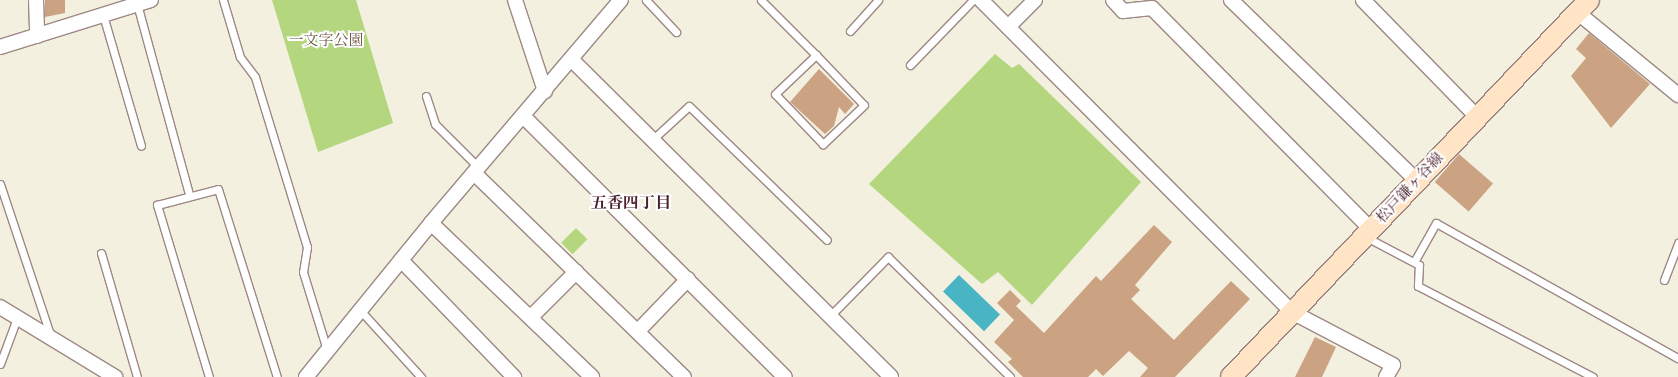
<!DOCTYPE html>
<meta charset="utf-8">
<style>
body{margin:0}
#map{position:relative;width:1678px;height:377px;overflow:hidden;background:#f3f0df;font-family:"IM FELL English","Noto Serif JP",serif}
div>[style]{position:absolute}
.green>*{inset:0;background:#b3d67e;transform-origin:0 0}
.water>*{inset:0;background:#48b4c4;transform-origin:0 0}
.building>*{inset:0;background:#cba383;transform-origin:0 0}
.roads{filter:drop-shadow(1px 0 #9e8885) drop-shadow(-1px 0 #9e8885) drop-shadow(0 1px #9e8885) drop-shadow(0 -1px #9e8885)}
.lane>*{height:7px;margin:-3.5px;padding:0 3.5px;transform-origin:3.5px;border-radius:3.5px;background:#fff}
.street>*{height:14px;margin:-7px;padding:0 7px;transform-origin:7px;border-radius:7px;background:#fff}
.secondary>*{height:20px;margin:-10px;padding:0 10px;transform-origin:10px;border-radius:10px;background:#ffe4c6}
span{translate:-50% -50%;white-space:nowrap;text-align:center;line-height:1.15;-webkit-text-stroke:4px #fff;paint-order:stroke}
.park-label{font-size:15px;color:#6a5644}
.street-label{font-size:15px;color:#4a1f2b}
.neighbourhood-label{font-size:16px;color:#4a1f2b;font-weight:700}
</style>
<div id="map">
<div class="green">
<div style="clip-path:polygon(272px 0,356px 0,393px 123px,318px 152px)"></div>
<div style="clip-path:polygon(995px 54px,1012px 68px,1019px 64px,1141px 182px,1032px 305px,998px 272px,982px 284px,869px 184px)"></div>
<div style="left:576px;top:228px;width:16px;height:21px;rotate:45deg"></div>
</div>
<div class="water">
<div style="left:959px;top:275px;width:57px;height:23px;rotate:44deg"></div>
</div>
<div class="building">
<div style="clip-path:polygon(45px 0,65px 0,65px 13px,45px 17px)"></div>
<div style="clip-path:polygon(1589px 33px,1650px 84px,1611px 128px,1571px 76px,1586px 58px,1576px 49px)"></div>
<div style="clip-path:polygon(819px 69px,854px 104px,845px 114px,839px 107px,834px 126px,825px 134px,790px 102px)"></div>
<div style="left:1459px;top:154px;width:45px;height:37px;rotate:41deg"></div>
<div style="clip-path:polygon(1154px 225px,1172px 242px,1135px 285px,1140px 290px,1131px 299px,1174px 340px,1231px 281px,1250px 299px,1175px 377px,1140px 377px,1148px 368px,1129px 351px,1103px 376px,1096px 369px,1088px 377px,1023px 377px,1008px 362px,1012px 359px,994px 342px,1014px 320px,997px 303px,1010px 290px,1021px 301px,1016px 306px,1044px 333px,1096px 276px,1101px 281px)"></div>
<div style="clip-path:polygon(1315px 337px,1336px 347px,1322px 377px,1295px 377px)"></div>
</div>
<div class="roads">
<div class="lane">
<div style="left:223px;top:0;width:59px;rotate:73.4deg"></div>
<div style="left:240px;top:57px;width:25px;rotate:53deg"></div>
<div style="left:255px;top:77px;width:178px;rotate:73deg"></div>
<div style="left:307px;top:247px;width:25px;rotate:99deg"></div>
<div style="left:303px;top:272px;width:82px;rotate:72.9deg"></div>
<div style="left:646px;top:0;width:44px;rotate:46.8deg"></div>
<div style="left:761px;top:0;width:78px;rotate:45deg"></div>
<div style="left:816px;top:55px;width:69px;rotate:46.2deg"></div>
<div style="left:864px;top:105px;width:57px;rotate:136.4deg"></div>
<div style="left:823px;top:144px;width:69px;rotate:-133.8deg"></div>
<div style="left:775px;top:94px;width:57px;rotate:-43.6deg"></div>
<div style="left:137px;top:4px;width:197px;rotate:74.7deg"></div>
<div style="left:103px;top:15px;width:136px;rotate:73.8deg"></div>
<div style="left:850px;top:31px;width:42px;rotate:-47.9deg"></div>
<div style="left:910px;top:65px;width:91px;rotate:-45.9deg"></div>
<div style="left:426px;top:96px;width:29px;rotate:72deg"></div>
<div style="left:435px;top:124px;width:62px;rotate:45deg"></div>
<div style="left:652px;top:140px;width:50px;rotate:-42.6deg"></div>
<div style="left:689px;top:106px;width:192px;rotate:44.2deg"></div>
<div style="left:0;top:184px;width:161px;rotate:71.6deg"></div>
<div style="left:1366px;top:237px;width:60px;rotate:27.8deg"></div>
<div style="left:1419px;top:265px;width:21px;rotate:93deg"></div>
<div style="left:1418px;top:286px;width:197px;rotate:27.5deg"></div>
<div style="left:101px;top:253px;width:129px;rotate:73.8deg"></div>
<div style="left:1414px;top:262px;width:45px;rotate:-60.6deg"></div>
<div style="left:1436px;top:223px;width:277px;rotate:29.2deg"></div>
<div style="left:1664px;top:280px;width:40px;rotate:-69deg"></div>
<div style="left:360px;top:310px;width:91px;rotate:47.7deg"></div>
<div style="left:830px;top:316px;width:83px;rotate:-45.5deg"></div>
<div style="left:888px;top:257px;width:171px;rotate:44.5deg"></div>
<div style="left:0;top:364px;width:49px;rotate:-69.7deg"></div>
<div style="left:209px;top:377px;width:180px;rotate:-106.8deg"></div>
<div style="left:157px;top:205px;width:63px;rotate:-14.7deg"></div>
<div style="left:218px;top:189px;width:197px;rotate:72.6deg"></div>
</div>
<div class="street">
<div style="left:36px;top:0;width:36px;rotate:88deg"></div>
<div style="left:515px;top:0;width:96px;rotate:71.8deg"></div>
<div style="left:981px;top:0;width:441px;rotate:45.1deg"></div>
<div style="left:1292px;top:312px;width:114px;rotate:27.7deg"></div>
<div style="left:1393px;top:365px;width:14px;rotate:120deg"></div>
<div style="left:1113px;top:0;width:15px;rotate:48deg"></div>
<div style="left:1123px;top:11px;width:29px;rotate:-6deg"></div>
<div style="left:1152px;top:8px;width:311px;rotate:45.3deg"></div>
<div style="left:1231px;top:0;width:260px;rotate:44.2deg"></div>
<div style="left:1363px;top:0;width:163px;rotate:45.7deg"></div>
<div style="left:1577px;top:12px;width:131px;rotate:39.4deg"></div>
<div style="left:1008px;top:27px;width:38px;rotate:-45deg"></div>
<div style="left:0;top:47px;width:158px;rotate:-17.3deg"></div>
<div style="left:571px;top:59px;width:451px;rotate:44.8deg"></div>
<div style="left:524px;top:117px;width:368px;rotate:44.9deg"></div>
<div style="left:474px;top:173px;width:293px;rotate:44.2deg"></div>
<div style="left:431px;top:223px;width:223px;rotate:43.7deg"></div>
<div style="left:401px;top:260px;width:163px;rotate:46deg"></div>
<div style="left:0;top:307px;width:135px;rotate:31.3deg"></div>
<div style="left:531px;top:317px;width:64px;rotate:-45deg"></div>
<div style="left:638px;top:331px;width:72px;rotate:-46.1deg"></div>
<div style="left:306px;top:377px;width:198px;rotate:-50.9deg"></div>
<div style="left:431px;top:223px;width:293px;rotate:-49.6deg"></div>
</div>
<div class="secondary">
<div style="left:1231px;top:377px;width:520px;rotate:-46.48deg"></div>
</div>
</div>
<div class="park-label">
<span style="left:326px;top:41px">一文字公園</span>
</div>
<div class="street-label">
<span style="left:1410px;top:188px;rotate:-47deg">松戸鎌ヶ谷線</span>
</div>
<div class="neighbourhood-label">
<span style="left:631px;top:204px">五香四丁目</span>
</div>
</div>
